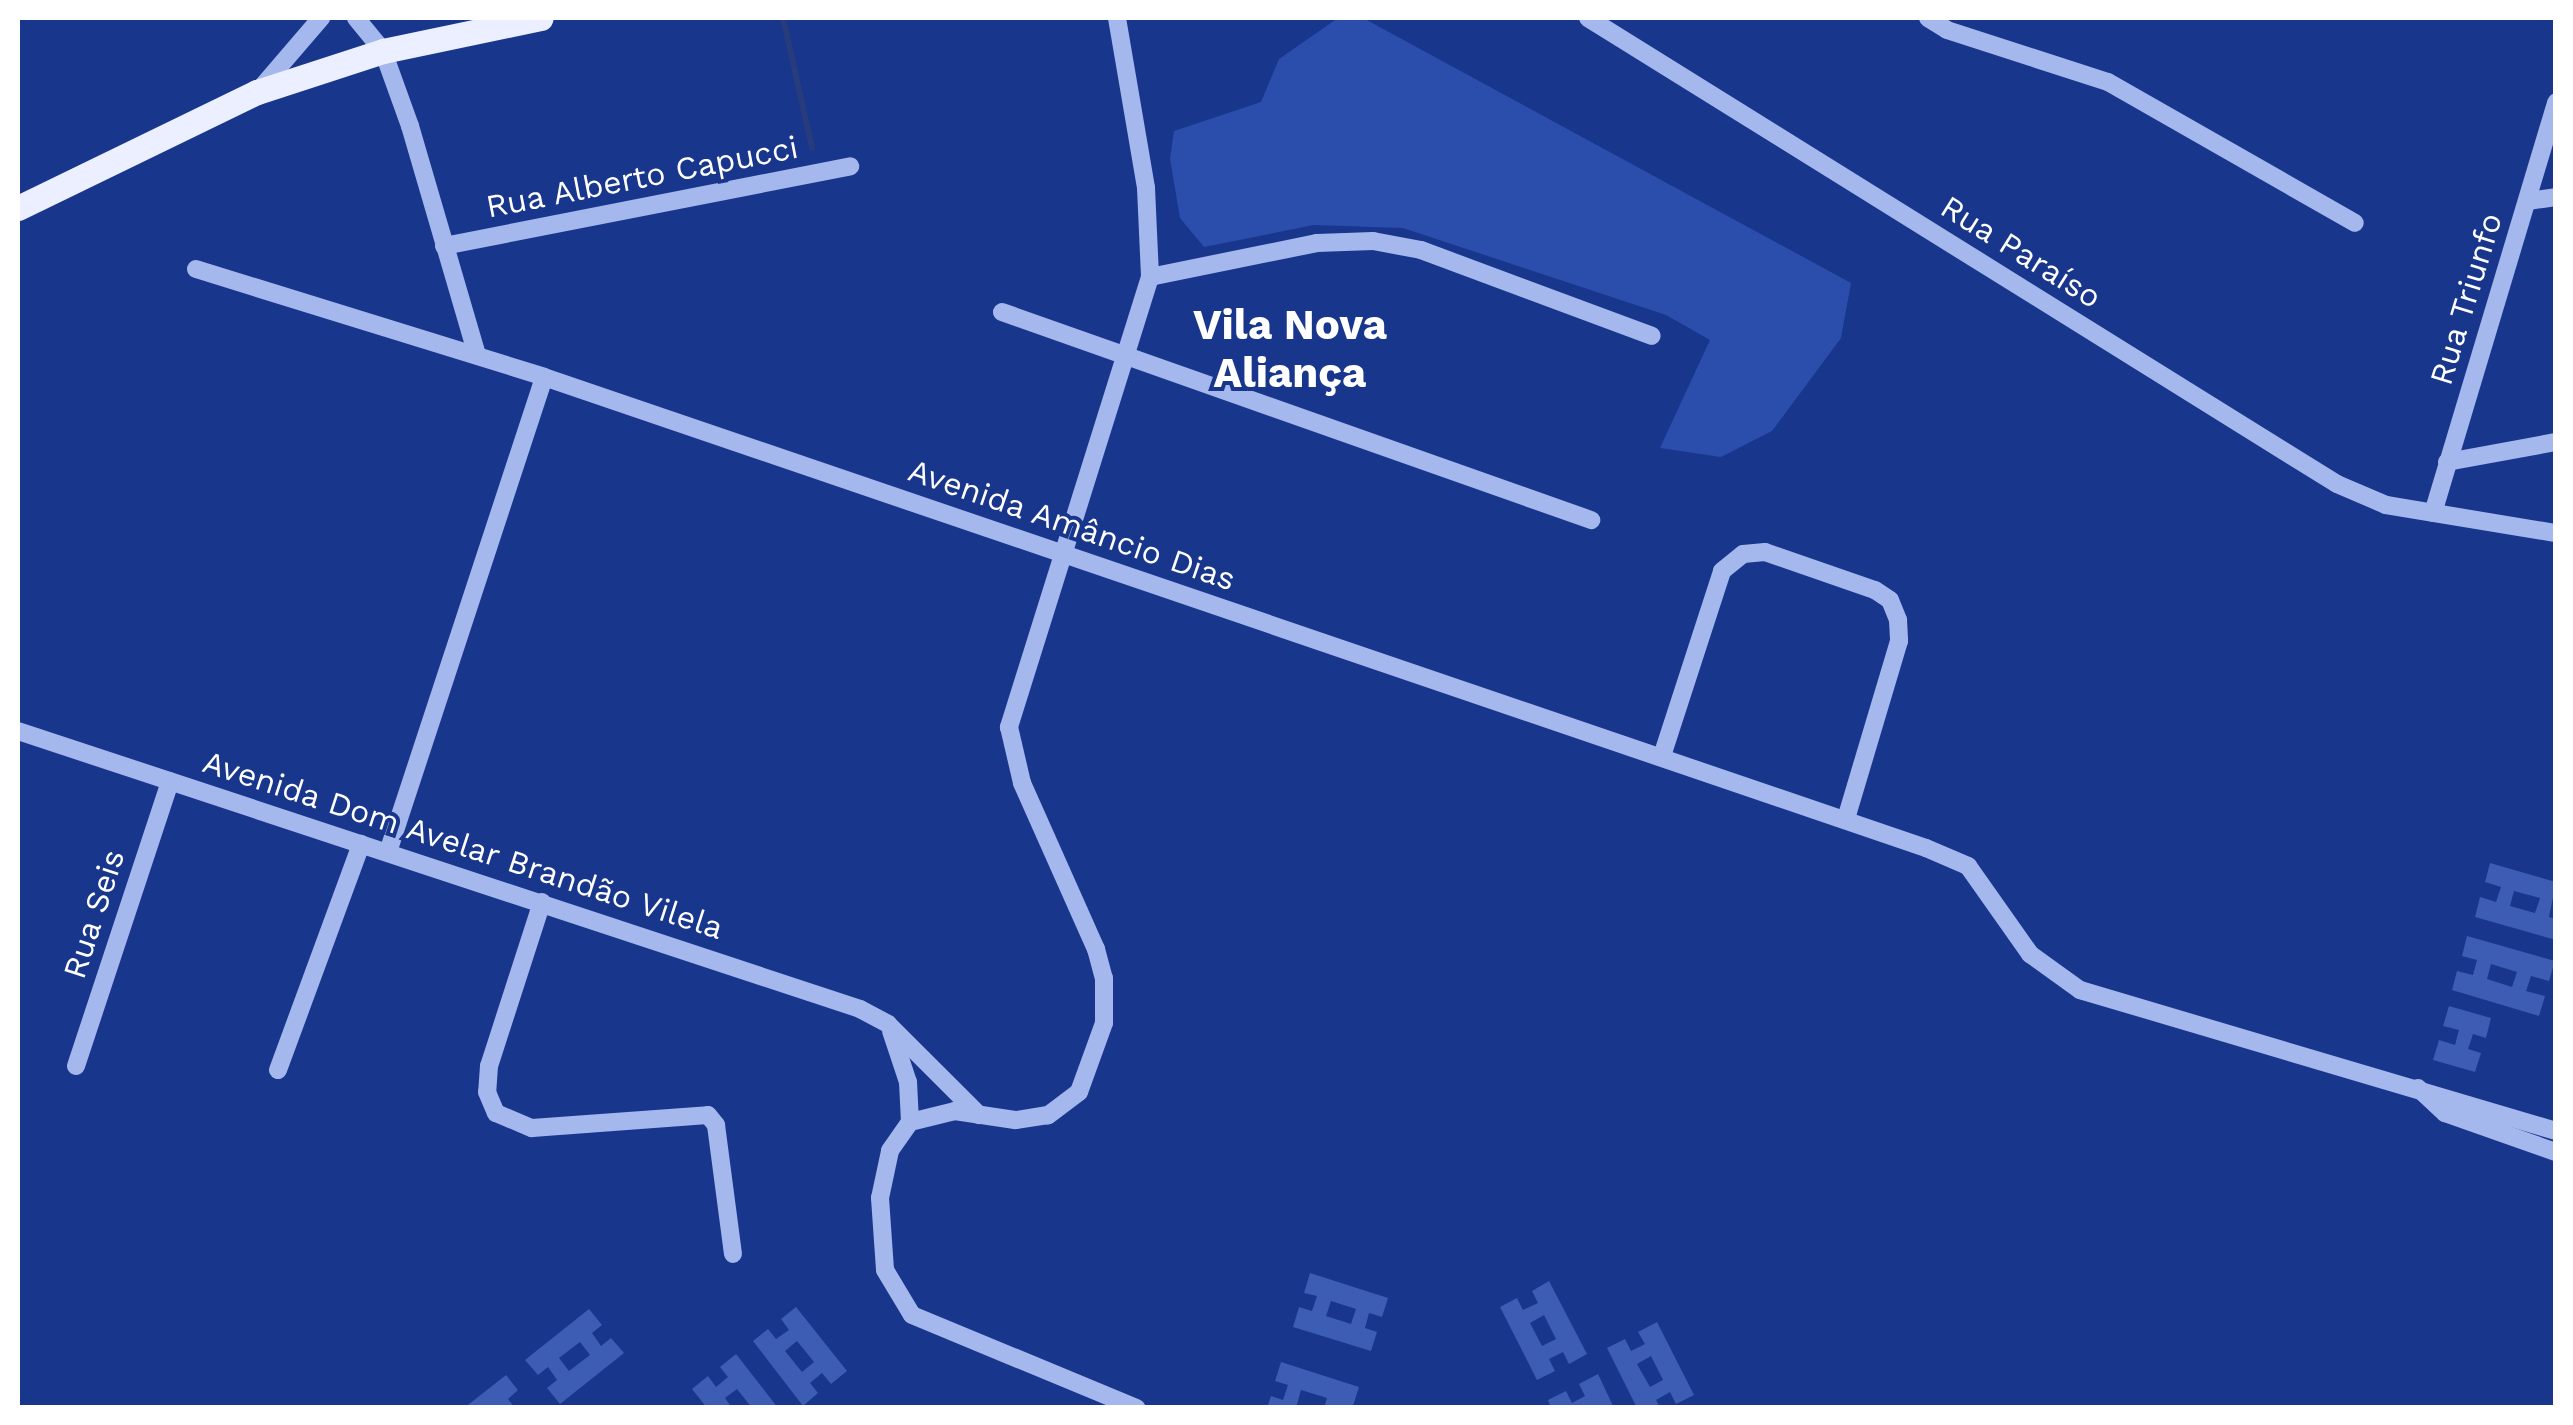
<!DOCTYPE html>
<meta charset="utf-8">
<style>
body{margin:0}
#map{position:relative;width:2573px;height:1425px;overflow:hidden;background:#19368d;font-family:"Work Sans",sans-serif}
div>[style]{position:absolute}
.green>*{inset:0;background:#2b4dab}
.stream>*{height:6px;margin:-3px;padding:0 3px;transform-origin:3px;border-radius:3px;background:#263c7d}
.building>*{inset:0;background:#3d5cb3}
.minor>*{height:18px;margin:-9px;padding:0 9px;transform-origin:9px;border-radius:9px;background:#a4b8ee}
.major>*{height:25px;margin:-12.5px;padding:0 12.5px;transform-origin:12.5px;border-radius:12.5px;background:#ebefff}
span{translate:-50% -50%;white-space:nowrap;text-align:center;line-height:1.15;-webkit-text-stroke:8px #19368d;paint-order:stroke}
.street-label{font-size:32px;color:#fff}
.district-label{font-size:42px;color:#fff;font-weight:700}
.frame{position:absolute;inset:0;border:20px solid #fff;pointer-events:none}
</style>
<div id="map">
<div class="green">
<div style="clip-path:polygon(1338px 18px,1363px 18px,1851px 283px,1841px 338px,1772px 431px,1721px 457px,1660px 448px,1710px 340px,1666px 315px,1403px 228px,1314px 225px,1204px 247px,1180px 218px,1170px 159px,1174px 131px,1261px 102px,1279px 59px)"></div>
</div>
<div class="stream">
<div style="left:783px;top:18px;width:133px;rotate:77.4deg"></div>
</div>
<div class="building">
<div style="clip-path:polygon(evenodd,2490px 863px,2556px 882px,2549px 917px,2556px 919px,2556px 940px,2475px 917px,2480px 897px,2496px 902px,2501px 887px,2485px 882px,2490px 863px,2514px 891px,2540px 898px,2535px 913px,2510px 906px,2514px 891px)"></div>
<div style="clip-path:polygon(evenodd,2467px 936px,2555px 961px,2549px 981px,2531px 976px,2526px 991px,2545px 996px,2539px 1016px,2452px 990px,2457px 971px,2473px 975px,2477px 960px,2462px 956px,2467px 936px,2491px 964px,2517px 972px,2512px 987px,2487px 979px,2491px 964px)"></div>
<div style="clip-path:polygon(2449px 1006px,2491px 1018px,2486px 1038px,2473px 1034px,2468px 1049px,2481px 1053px,2475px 1072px,2433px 1060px,2439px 1040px,2455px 1045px,2459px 1030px,2443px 1026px)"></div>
<div style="clip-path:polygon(evenodd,1310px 1273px,1388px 1298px,1382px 1317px,1369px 1313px,1365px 1328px,1377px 1332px,1371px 1351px,1293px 1327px,1299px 1307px,1312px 1311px,1317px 1296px,1304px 1293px,1310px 1273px,1331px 1301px,1356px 1309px,1351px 1324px,1326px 1316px,1331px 1301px)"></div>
<div style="clip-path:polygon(evenodd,1549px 1281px,1587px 1354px,1569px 1364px,1563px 1352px,1549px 1359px,1555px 1371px,1537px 1380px,1500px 1307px,1517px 1298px,1523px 1310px,1538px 1303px,1532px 1291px,1549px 1281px,1544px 1315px,1556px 1339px,1542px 1346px,1530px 1323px,1544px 1315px)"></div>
<div style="clip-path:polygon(evenodd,796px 1307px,847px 1371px,831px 1384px,822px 1373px,810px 1383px,818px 1393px,803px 1406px,753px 1341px,768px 1329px,776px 1339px,789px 1330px,781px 1319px,796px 1307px,797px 1341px,814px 1362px,802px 1372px,785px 1351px,797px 1341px)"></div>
<div style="clip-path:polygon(evenodd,589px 1309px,602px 1325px,592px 1333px,601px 1346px,611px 1338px,624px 1353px,560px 1404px,547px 1388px,557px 1380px,548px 1367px,538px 1375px,525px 1360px,589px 1309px,580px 1342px,590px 1355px,569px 1371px,559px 1358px,580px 1342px)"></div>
<div style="clip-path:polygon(evenodd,1657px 1322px,1694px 1395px,1676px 1404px,1670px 1392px,1656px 1400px,1660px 1408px,1637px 1408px,1607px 1348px,1625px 1339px,1631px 1351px,1645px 1344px,1638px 1332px,1657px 1322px,1651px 1356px,1663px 1380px,1650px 1387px,1637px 1364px,1651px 1356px)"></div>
<div style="clip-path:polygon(736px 1354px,761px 1386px,778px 1408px,752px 1408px,737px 1389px,725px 1398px,732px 1408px,707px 1408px,692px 1389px,708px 1376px,716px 1387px,728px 1377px,720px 1367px)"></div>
<div style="clip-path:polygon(1281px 1362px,1359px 1387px,1353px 1406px,1324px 1408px,1327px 1398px,1301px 1390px,1296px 1408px,1267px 1408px,1271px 1396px,1283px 1400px,1288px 1385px,1275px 1381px)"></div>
<div style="clip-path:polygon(1598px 1374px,1614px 1408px,1551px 1408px,1548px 1400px,1566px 1391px,1572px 1403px,1585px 1396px,1579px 1384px)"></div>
<div style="clip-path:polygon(506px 1375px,518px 1390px,508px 1399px,515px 1408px,464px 1408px)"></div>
</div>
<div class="minor">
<div style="left:356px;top:18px;width:43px;rotate:50.7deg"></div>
<div style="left:383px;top:51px;width:80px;rotate:70.2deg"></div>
<div style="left:410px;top:126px;width:239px;rotate:73.7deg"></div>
<div style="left:1117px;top:18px;width:172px;rotate:80.3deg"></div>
<div style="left:1146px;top:188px;width:89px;rotate:87.4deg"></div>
<div style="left:1150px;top:277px;width:472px;rotate:107.4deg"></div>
<div style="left:1009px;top:727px;width:57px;rotate:76.9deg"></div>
<div style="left:1022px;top:783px;width:182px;rotate:66deg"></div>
<div style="left:1096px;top:949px;width:30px;rotate:75deg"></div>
<div style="left:1104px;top:978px;width:45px;rotate:90deg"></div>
<div style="left:1104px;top:1023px;width:73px;rotate:109.9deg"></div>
<div style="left:1079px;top:1092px;width:39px;rotate:143deg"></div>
<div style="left:1048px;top:1115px;width:33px;rotate:171deg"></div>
<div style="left:1015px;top:1120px;width:61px;rotate:-171.5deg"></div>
<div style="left:955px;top:1111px;width:46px;rotate:166.3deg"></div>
<div style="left:910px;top:1122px;width:35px;rotate:125deg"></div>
<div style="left:890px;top:1151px;width:48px;rotate:102deg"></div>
<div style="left:880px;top:1198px;width:72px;rotate:86deg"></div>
<div style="left:885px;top:1270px;width:52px;rotate:59deg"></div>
<div style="left:912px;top:1315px;width:243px;rotate:22.5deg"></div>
<div style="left:1588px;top:18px;width:882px;rotate:31.89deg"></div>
<div style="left:2337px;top:484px;width:53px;rotate:23.2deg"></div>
<div style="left:2386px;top:505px;width:172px;rotate:9.4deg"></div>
<div style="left:1928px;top:18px;width:22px;rotate:32deg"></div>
<div style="left:1947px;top:30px;width:169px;rotate:17.9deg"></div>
<div style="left:2108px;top:82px;width:284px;rotate:29.7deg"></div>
<div style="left:260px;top:89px;width:94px;rotate:-49.3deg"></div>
<div style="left:2528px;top:201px;width:28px;rotate:-8deg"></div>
<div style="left:444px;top:246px;width:414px;rotate:-11.1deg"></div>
<div style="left:196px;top:269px;width:364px;rotate:17.2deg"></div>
<div style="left:544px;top:377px;width:1460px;rotate:18.82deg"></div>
<div style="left:1926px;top:848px;width:46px;rotate:23.2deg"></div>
<div style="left:1968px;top:866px;width:108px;rotate:54.8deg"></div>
<div style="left:2030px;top:954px;width:62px;rotate:35.8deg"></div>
<div style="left:2080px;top:990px;width:496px;rotate:16.5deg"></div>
<div style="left:1150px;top:277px;width:170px;rotate:-11.5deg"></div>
<div style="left:1317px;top:243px;width:56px;rotate:-2deg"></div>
<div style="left:1373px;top:241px;width:49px;rotate:10.6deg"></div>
<div style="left:1421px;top:250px;width:246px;rotate:20.4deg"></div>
<div style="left:1002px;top:312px;width:625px;rotate:19.45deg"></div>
<div style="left:2447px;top:462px;width:111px;rotate:-10.4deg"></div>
<div style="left:2433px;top:513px;width:429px;rotate:-73.3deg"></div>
<div style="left:18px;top:731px;width:887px;rotate:18.27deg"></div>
<div style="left:860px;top:1009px;width:32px;rotate:28deg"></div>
<div style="left:888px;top:1024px;width:129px;rotate:45deg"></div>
<div style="left:1662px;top:756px;width:194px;rotate:-72deg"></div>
<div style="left:1722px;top:571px;width:27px;rotate:-39deg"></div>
<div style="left:1743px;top:554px;width:22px;rotate:-5deg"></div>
<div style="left:1765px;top:552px;width:116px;rotate:19.1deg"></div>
<div style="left:1875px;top:590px;width:18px;rotate:34deg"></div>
<div style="left:1890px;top:600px;width:22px;rotate:68deg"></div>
<div style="left:1898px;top:620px;width:21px;rotate:87deg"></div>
<div style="left:1899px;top:641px;width:186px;rotate:106.6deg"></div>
<div style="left:388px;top:852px;width:500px;rotate:-71.8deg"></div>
<div style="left:542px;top:902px;width:172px;rotate:107.9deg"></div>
<div style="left:489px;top:1066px;width:26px;rotate:94deg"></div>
<div style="left:487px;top:1092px;width:23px;rotate:67deg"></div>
<div style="left:496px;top:1113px;width:39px;rotate:23deg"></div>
<div style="left:532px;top:1128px;width:176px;rotate:-4.2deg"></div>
<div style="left:708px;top:1115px;width:13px;rotate:51deg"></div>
<div style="left:716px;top:1125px;width:130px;rotate:82.5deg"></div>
<div style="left:891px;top:1031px;width:54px;rotate:71.6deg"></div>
<div style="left:908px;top:1082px;width:40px;rotate:87.1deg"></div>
<div style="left:76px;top:1066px;width:300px;rotate:-71.7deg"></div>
<div style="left:278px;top:1070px;width:241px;rotate:-69.8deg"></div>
<div style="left:2418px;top:1088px;width:37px;rotate:43deg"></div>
<div style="left:2445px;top:1113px;width:118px;rotate:19.4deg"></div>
</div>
<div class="major">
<div style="left:18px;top:208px;width:266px;rotate:-25.9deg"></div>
<div style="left:257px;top:92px;width:133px;rotate:-18deg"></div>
<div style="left:383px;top:51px;width:161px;rotate:-11.8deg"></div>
</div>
<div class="street-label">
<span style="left:642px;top:177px;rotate:-11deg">Rua Alberto Capucci</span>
<span style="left:2021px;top:252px;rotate:32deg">Rua Paraíso</span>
<span style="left:2466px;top:299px;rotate:-73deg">Rua Triunfo</span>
<span style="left:1072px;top:525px;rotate:19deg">Avenida Amâncio Dias</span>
<span style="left:463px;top:845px;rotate:18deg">Avenida Dom Avelar Brandão Vilela</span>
<span style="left:94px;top:914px;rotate:-72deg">Rua Seis</span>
</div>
<div class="district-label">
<span style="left:1290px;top:349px">Vila Nova<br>Aliança</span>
</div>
<div class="frame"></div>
</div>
